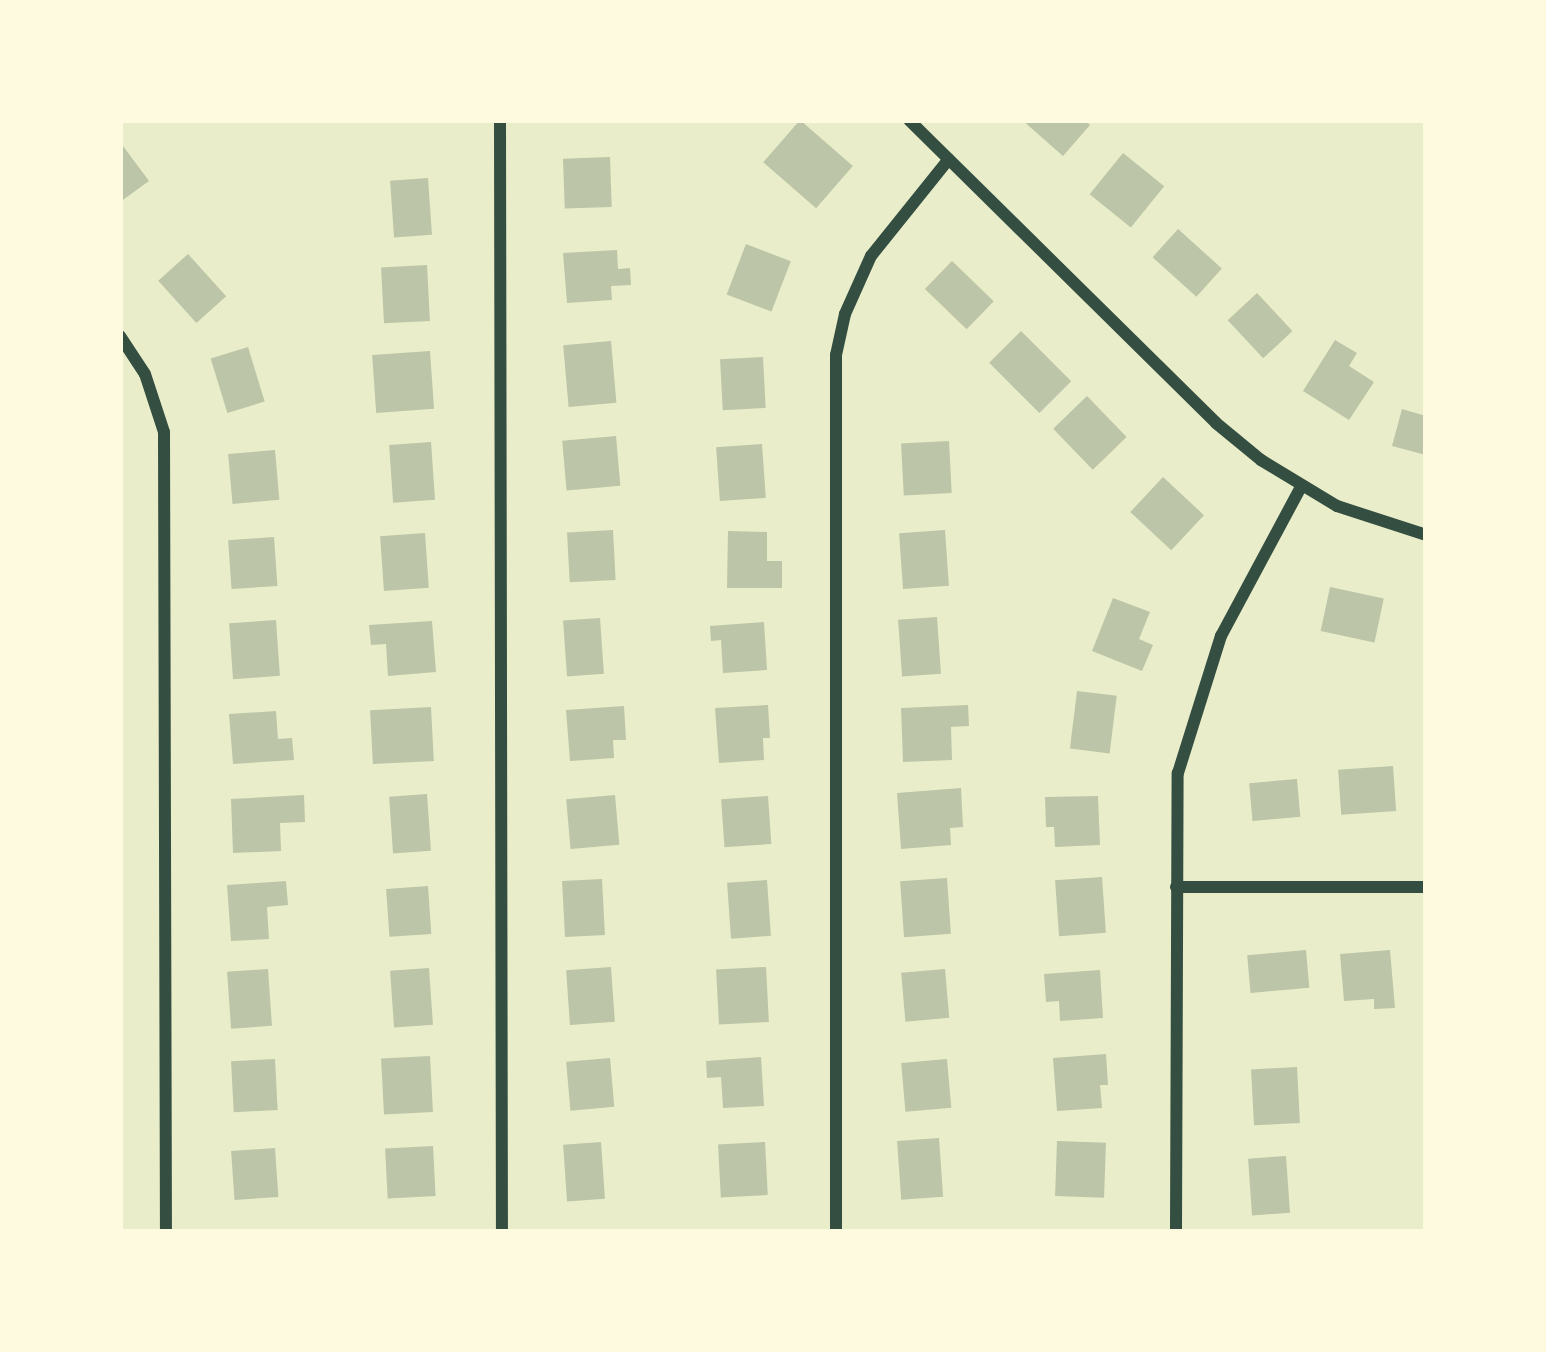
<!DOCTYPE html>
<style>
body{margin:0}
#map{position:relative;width:1546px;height:1352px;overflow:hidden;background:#e9edc9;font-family:"Space Grotesk",sans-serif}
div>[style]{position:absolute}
.building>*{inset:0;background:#bcc5a7;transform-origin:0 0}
.minor>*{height:12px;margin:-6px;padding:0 6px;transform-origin:6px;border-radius:6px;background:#344e41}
span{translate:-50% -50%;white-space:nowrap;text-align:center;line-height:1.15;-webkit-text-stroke:9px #fefae0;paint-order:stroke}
.frame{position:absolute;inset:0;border:123px solid #fefae0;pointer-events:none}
</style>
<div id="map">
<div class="building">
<div style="left:800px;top:120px;width:70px;height:56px;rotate:41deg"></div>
<div style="clip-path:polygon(1022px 120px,1085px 120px,1090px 125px,1063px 156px)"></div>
<div style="clip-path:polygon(120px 142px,149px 181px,120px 202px)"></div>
<div style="left:1123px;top:153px;width:53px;height:53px;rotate:39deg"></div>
<div style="left:610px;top:157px;width:50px;height:47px;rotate:88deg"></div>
<div style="left:428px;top:178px;width:57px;height:38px;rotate:86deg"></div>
<div style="left:1178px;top:229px;width:59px;height:38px;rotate:42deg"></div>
<div style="left:746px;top:244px;width:48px;height:54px;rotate:21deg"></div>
<div style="clip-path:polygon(617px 250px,618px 269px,630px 268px,631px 285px,611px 286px,612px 300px,567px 303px,563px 253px)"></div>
<div style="left:188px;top:254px;width:57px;height:40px;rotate:48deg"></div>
<div style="left:952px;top:261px;width:58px;height:39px;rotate:44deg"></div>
<div style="left:427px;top:265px;width:56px;height:46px;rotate:87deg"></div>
<div style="left:1257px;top:293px;width:52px;height:40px;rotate:47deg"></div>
<div style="left:1021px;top:331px;width:71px;height:45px;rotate:45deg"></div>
<div style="clip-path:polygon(1335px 340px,1357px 353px,1349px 366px,1374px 382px,1349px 420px,1303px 391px)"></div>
<div style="left:611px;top:341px;width:62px;height:48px;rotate:85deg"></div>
<div style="left:248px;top:347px;width:57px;height:39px;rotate:73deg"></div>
<div style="left:430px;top:351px;width:58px;height:58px;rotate:86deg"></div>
<div style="left:763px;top:357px;width:51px;height:43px;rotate:87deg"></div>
<div style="left:1087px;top:396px;width:57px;height:47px;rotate:46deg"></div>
<div style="clip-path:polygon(1402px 409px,1426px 416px,1426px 455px,1392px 446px)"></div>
<div style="left:616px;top:436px;width:50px;height:54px;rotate:85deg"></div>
<div style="left:949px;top:441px;width:52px;height:48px;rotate:87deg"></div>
<div style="left:431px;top:442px;width:58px;height:42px;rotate:86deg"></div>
<div style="left:762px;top:444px;width:54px;height:46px;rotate:86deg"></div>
<div style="left:275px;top:450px;width:50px;height:47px;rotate:85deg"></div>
<div style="left:1163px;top:477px;width:56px;height:48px;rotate:43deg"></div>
<div style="left:613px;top:530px;width:50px;height:46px;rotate:87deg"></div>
<div style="left:945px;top:530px;width:56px;height:46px;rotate:86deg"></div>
<div style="clip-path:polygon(728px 531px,767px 532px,767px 561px,782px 561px,782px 588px,727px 588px)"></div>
<div style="left:425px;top:533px;width:55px;height:45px;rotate:86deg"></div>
<div style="left:274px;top:537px;width:49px;height:46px;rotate:86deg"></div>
<div style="left:1330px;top:587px;width:55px;height:45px;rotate:12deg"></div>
<div style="clip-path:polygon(1113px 598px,1150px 612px,1139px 639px,1153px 645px,1142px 671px,1092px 651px)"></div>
<div style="left:937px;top:617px;width:57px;height:39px;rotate:86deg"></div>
<div style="left:600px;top:618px;width:56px;height:37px;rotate:86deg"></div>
<div style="left:276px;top:620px;width:56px;height:47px;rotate:86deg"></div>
<div style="clip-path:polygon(432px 621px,436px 672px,388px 676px,386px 644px,371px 645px,369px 625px)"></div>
<div style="clip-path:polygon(764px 622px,767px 670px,723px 673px,721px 640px,711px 641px,710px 626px)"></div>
<div style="left:1077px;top:691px;width:40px;height:58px;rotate:7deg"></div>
<div style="clip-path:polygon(768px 705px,770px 738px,763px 738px,764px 760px,719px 763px,715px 708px)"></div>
<div style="clip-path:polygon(968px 705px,969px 726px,951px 727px,952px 760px,903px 762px,901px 708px)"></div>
<div style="clip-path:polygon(624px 706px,626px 740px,613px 740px,614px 758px,570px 761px,566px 710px)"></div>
<div style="left:431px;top:707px;width:54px;height:61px;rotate:87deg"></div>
<div style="clip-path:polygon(276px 711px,278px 739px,292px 738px,294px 760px,233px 764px,229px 714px)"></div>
<div style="left:1393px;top:766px;width:45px;height:55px;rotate:86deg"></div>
<div style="left:1297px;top:779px;width:38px;height:48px;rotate:85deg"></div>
<div style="clip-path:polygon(961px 788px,963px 827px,950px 828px,951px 845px,901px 849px,897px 793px)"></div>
<div style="left:427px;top:794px;width:57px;height:38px;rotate:86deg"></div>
<div style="clip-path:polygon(304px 795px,305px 822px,280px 823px,281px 851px,233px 853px,231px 799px)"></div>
<div style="left:615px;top:795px;width:50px;height:49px;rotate:85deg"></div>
<div style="left:768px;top:796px;width:48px;height:47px;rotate:86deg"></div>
<div style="clip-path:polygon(1098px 796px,1100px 845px,1055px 847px,1054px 827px,1046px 827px,1045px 797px)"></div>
<div style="left:1102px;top:877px;width:56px;height:47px;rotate:86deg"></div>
<div style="left:947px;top:878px;width:56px;height:47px;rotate:86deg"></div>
<div style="left:602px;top:879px;width:56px;height:40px;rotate:87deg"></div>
<div style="left:767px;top:880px;width:56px;height:40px;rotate:86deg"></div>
<div style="clip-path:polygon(286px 881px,288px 905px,267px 907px,269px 939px,231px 941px,227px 885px)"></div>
<div style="left:428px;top:886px;width:48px;height:42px;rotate:86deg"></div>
<div style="left:1306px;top:950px;width:38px;height:59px;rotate:85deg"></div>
<div style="clip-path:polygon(1390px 950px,1395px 1008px,1374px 1009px,1374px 999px,1344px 1001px,1340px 954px)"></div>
<div style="left:611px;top:967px;width:55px;height:45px;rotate:86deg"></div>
<div style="left:766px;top:967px;width:55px;height:50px;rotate:87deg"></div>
<div style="left:429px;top:968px;width:57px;height:39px;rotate:86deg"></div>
<div style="left:268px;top:969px;width:57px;height:41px;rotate:86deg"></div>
<div style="left:945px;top:969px;width:49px;height:44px;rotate:85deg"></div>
<div style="clip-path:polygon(1100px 970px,1103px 1018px,1060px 1021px,1059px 1001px,1046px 1002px,1044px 974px)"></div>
<div style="clip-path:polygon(1106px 1054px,1108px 1085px,1100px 1085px,1102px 1108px,1057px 1111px,1053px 1058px)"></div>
<div style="left:430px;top:1056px;width:56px;height:49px;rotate:87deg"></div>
<div style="clip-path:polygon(761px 1057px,764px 1106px,723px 1108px,721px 1077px,707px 1078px,706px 1061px)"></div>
<div style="left:610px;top:1058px;width:49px;height:44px;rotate:85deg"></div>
<div style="left:275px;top:1059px;width:51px;height:44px;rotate:87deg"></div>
<div style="left:947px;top:1059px;width:49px;height:46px;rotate:85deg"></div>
<div style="left:1297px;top:1067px;width:56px;height:46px;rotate:87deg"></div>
<div style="left:939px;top:1138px;width:59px;height:42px;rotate:86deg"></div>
<div style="left:1057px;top:1141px;width:49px;height:55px;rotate:2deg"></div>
<div style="left:601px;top:1142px;width:57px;height:38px;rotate:86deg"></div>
<div style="left:765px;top:1142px;width:53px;height:47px;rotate:87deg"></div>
<div style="left:433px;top:1146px;width:50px;height:48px;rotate:87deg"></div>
<div style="left:275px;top:1148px;width:49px;height:44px;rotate:86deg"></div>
<div style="left:1286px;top:1156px;width:57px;height:38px;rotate:86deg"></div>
</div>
<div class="minor">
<div style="left:500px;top:120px;width:1112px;rotate:89.9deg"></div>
<div style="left:909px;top:120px;width:431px;rotate:44.6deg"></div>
<div style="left:1216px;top:423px;width:58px;rotate:39.4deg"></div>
<div style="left:1261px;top:460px;width:89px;rotate:31.2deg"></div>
<div style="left:1337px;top:506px;width:94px;rotate:18deg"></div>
<div style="left:120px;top:336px;width:45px;rotate:56.7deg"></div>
<div style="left:145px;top:374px;width:61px;rotate:71.9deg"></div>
<div style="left:164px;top:432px;width:800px;rotate:89.86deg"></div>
<div style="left:1176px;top:887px;width:250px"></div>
<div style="left:836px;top:1232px;width:877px;rotate:-90deg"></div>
<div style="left:836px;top:355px;width:42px;rotate:-77.6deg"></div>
<div style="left:845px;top:314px;width:64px;rotate:-65.9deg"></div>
<div style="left:871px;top:256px;width:124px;rotate:-51.2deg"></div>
<div style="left:1176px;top:1232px;width:459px;rotate:-89.8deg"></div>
<div style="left:1178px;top:773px;width:144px;rotate:-72.6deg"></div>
<div style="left:1221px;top:636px;width:169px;rotate:-61.8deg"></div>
</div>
<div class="frame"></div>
</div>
